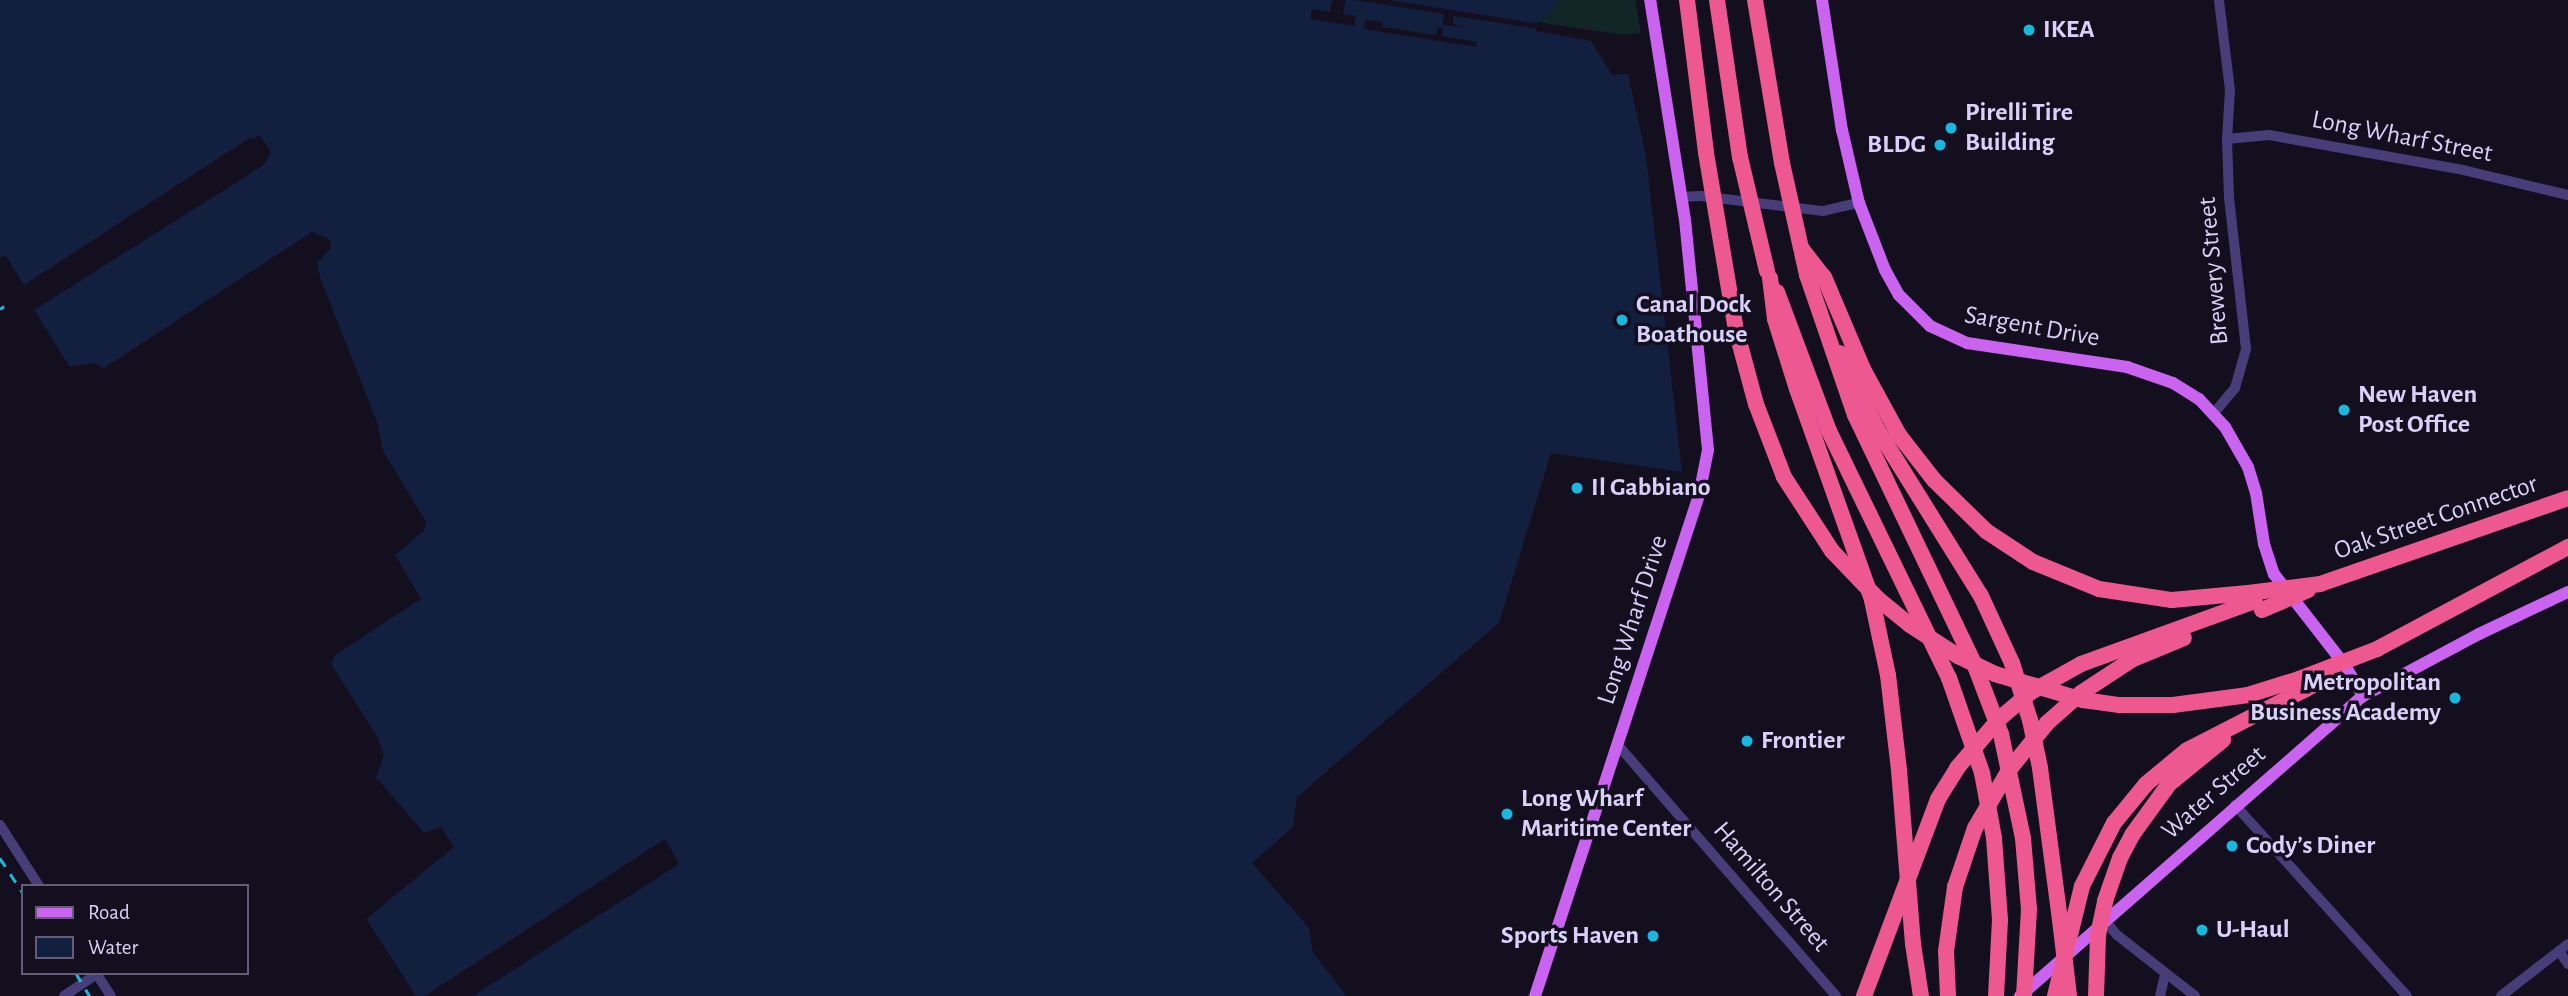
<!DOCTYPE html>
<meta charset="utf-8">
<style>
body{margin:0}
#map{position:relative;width:2568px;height:996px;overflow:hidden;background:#130f1f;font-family:"Alegreya Sans",sans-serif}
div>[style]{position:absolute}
.green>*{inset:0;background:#122628}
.water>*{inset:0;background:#121f3f}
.pier>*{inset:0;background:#130f1f}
.minor>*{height:10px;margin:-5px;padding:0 5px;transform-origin:5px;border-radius:5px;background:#473e79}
.major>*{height:12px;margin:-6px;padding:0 6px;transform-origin:6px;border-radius:6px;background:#ca63ef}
.highway>*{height:16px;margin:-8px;padding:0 8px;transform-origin:8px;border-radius:8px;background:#ee5890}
.rail>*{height:2.5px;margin-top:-1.25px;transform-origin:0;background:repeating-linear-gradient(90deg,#17b7e0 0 10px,transparent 0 19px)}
.highway-bridge>*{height:16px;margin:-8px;padding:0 8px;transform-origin:8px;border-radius:8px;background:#ee5890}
.dots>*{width:19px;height:19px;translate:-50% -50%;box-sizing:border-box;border:4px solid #130f1f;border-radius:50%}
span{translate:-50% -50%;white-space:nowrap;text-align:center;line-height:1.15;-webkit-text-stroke:7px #130f1f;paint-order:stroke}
.poi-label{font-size:26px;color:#dad1fa;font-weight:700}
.left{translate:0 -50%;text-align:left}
.right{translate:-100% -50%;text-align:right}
.street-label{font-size:26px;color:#dad1fa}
.legend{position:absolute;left:21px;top:884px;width:228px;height:91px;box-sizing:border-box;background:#130f1f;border:2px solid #635d77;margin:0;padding:9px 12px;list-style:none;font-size:21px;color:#dad1fa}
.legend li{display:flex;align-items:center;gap:14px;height:35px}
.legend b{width:35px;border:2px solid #635d77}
</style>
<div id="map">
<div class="green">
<div style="clip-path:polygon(1558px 0,1635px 0,1641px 33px,1624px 35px,1537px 22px,1551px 12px)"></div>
</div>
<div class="water">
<div style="clip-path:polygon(0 0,1558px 0,1551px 12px,1537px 22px,1536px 31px,1591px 41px,1612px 75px,1628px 74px,1646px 156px,1682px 472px,1551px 453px,1499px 623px,1297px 797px,1293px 827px,1252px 863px,1309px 928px,1313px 953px,1347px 996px,473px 996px,679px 864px,665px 839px,425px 996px,416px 996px,366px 919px,454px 847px,441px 827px,424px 833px,376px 777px,384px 755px,378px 738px,331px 664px,335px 655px,421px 599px,395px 555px,424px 531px,426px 522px,383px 451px,377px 422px,321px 280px,317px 263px,331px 248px,329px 239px,312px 232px,104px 368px,94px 363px,70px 367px,34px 310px,264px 165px,271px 152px,260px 136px,248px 139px,24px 285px,6px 256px,0 257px)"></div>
</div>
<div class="pier">
<div style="clip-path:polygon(1332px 0,1346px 0,1343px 14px,1356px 16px,1354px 26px,1310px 19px,1312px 9px,1330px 12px)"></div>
<div style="clip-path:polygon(1355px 0,1389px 0,1540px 24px,1539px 28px,1571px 34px,1454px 16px,1453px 24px,1465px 28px,1443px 25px,1444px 14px)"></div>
<div style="clip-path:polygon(1366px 20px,1382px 22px,1383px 27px,1436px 35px,1438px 27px,1443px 28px,1442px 36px,1477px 42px,1476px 47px,1363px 29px)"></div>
</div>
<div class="minor">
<div style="left:2227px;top:139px;width:42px;rotate:-5.4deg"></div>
<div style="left:2269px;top:135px;width:197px;rotate:10.2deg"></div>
<div style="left:2463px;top:170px;width:108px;rotate:13.4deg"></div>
<div style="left:1682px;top:197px;width:18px;rotate:-3deg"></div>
<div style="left:1700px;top:196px;width:124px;rotate:7deg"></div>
<div style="left:1823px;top:211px;width:37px;rotate:-13deg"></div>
<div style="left:2214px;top:413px;width:33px;rotate:-50deg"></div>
<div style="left:2235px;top:388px;width:41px;rotate:-74.2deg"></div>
<div style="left:2246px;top:349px;width:153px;rotate:-96.4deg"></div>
<div style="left:2229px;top:197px;width:58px;rotate:-92deg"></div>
<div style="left:2227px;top:139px;width:49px;rotate:-86.5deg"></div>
<div style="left:2230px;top:90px;width:91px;rotate:-97deg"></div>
<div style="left:1617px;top:744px;width:334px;rotate:49deg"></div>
<div style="left:2235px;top:805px;width:257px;rotate:48deg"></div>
<div style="left:0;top:825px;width:72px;rotate:57.4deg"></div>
<div style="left:2104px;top:920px;width:20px;rotate:49deg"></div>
<div style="left:2117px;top:935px;width:99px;rotate:38deg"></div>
<div style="left:2559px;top:951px;width:16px;rotate:55deg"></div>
<div style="left:96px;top:973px;width:27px;rotate:57deg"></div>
<div style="left:64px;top:996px;width:40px;rotate:-34deg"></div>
<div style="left:2160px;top:996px;width:23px;rotate:-77deg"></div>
<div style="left:2501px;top:996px;width:85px;rotate:-37.8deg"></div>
</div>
<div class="major">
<div style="left:1822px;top:0;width:132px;rotate:81.3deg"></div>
<div style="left:1842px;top:130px;width:75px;rotate:76.9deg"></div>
<div style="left:1859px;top:203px;width:72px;rotate:68.8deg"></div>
<div style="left:1885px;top:270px;width:29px;rotate:61deg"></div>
<div style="left:1899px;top:295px;width:44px;rotate:45deg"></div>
<div style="left:1930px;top:326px;width:41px;rotate:24.7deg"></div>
<div style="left:1967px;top:343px;width:162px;rotate:8.5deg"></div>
<div style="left:2127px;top:367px;width:49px;rotate:19.2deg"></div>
<div style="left:2173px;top:383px;width:31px;rotate:32deg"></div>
<div style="left:2199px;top:399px;width:38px;rotate:47deg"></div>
<div style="left:2225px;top:427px;width:46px;rotate:60.1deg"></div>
<div style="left:2248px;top:467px;width:27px;rotate:73deg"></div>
<div style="left:2256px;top:493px;width:52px;rotate:81.1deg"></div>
<div style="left:2264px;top:544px;width:32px;rotate:72deg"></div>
<div style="left:2274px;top:574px;width:114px;rotate:52.1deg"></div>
<div style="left:2344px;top:664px;width:37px;rotate:59deg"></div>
<div style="left:1535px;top:996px;width:527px;rotate:-71.87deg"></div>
<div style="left:1699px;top:495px;width:46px;rotate:-78.7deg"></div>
<div style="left:1708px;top:450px;width:231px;rotate:-95.7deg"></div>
<div style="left:1685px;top:220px;width:223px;rotate:-99deg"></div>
<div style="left:2020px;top:996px;width:456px;rotate:-41.2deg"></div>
<div style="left:2363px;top:696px;width:132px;rotate:-28.1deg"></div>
<div style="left:2479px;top:634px;width:98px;rotate:-25.3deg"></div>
</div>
<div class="highway">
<div style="left:1687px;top:0;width:154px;rotate:82.9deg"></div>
<div style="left:1717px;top:0;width:159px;rotate:81.7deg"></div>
<div style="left:1755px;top:0;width:165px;rotate:80.6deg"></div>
<div style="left:1801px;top:248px;width:37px;rotate:52deg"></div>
<div style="left:1824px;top:277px;width:100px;rotate:67deg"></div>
<div style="left:1863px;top:369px;width:75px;rotate:61.4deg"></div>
<div style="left:1899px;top:435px;width:57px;rotate:52.1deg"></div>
<div style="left:1934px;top:480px;width:73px;rotate:44.4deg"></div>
<div style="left:1986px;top:531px;width:56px;rotate:33.4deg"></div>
<div style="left:2033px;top:562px;width:71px;rotate:22.2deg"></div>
<div style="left:2099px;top:589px;width:74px;rotate:8.6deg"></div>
<div style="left:2172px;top:600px;width:76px;rotate:-5.3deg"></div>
<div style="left:1802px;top:253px;width:23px;rotate:77deg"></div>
<div style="left:1807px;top:275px;width:148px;rotate:71.1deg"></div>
<div style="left:1855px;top:415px;width:278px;rotate:64.4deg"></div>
<div style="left:1770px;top:278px;width:41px;rotate:83deg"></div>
<div style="left:1775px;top:319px;width:73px;rotate:72.6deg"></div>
<div style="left:1797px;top:389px;width:224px;rotate:70.4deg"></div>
<div style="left:1872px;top:600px;width:77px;rotate:78deg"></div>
<div style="left:1888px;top:675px;width:96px;rotate:83.4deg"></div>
<div style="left:1777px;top:292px;width:148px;rotate:69.5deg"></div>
<div style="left:1829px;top:431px;width:275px;rotate:64.1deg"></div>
<div style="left:1840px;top:353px;width:85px;rotate:64deg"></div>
<div style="left:1877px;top:429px;width:197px;rotate:58.1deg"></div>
<div style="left:1981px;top:596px;width:74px;rotate:65.2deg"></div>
<div style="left:2320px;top:584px;width:262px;rotate:-19.1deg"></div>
<div style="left:2377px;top:649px;width:217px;rotate:-28.1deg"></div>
<div style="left:2173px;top:705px;width:76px;rotate:-7.6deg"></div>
<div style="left:2248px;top:695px;width:53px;rotate:-17.4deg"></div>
<div style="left:2040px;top:768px;width:153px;rotate:82.5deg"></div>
<div style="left:2114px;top:823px;width:50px;rotate:-50.6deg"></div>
<div style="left:2146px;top:784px;width:53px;rotate:-39.7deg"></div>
<div style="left:2187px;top:750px;width:134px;rotate:-27.1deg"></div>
<div style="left:2132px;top:835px;width:63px;rotate:-54deg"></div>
<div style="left:2169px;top:784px;width:70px;rotate:-39.2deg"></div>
<div style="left:1913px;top:944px;width:53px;rotate:81.3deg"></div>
<div style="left:1864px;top:996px;width:210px;rotate:-69.4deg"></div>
<div style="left:1938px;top:799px;width:36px;rotate:-58deg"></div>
<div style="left:1957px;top:768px;width:65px;rotate:-49.4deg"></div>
<div style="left:1999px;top:719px;width:42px;rotate:-40.2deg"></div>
<div style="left:2031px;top:692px;width:57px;rotate:-29.2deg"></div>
<div style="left:2081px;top:664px;width:185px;rotate:-19.9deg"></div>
<div style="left:1948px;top:996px;width:45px;rotate:-92.5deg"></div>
<div style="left:1946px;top:951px;width:65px;rotate:-82deg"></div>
<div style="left:1955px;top:887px;width:62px;rotate:-71.3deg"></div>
<div style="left:1975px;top:828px;width:67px;rotate:-59.6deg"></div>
<div style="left:2009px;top:770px;width:60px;rotate:-51deg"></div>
<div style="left:2047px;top:723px;width:45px;rotate:-41.4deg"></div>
<div style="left:2081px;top:693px;width:62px;rotate:-33.2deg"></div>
<div style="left:2133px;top:659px;width:55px;rotate:-22.4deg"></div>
</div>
<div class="rail">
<div style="left:0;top:309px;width:5px;rotate:-37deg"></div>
<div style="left:0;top:858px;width:42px;rotate:56.7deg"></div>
<div style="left:76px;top:973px;width:27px;rotate:59deg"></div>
</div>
<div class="highway-bridge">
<div style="left:1706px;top:153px;width:180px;rotate:80.4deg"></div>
<div style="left:1736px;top:330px;width:77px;rotate:74.9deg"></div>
<div style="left:1756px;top:404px;width:78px;rotate:69deg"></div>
<div style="left:1784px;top:477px;width:88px;rotate:57deg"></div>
<div style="left:1832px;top:551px;width:66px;rotate:46.2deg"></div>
<div style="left:1878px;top:599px;width:41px;rotate:39.1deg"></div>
<div style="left:1910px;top:625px;width:57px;rotate:32.9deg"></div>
<div style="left:1958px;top:656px;width:41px;rotate:25.9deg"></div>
<div style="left:1995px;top:674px;width:92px;rotate:16.5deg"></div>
<div style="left:2083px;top:700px;width:37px;rotate:8deg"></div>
<div style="left:2120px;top:705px;width:53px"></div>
<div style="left:1740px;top:157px;width:117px;rotate:76.7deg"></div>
<div style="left:1782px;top:163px;width:87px;rotate:77.4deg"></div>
<div style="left:2248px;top:593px;width:73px;rotate:-7.1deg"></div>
<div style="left:2262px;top:610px;width:50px;rotate:-23.5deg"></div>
<div style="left:2012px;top:663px;width:60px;rotate:72.5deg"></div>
<div style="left:2030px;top:720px;width:49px;rotate:78.2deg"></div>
<div style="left:1975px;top:666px;width:73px;rotate:69.1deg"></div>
<div style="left:2001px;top:734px;width:106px;rotate:78.1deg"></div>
<div style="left:2023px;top:838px;width:71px;rotate:85.2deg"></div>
<div style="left:2029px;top:909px;width:87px;rotate:93.3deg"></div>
<div style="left:1949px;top:678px;width:101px;rotate:70.8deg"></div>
<div style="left:1982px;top:773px;width:66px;rotate:79.5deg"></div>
<div style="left:1994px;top:838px;width:82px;rotate:85.8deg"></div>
<div style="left:2000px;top:920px;width:76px;rotate:93deg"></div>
<div style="left:2299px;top:679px;width:84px;rotate:-21deg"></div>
<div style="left:2306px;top:689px;width:33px;rotate:-29deg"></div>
<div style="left:1899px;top:770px;width:175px;rotate:85.4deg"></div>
<div style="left:2060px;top:920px;width:77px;rotate:83.2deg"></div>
<div style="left:2055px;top:996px;width:113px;rotate:-76.2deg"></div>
<div style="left:2082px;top:886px;width:71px;rotate:-63.1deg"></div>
<div style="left:2096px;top:996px;width:61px;rotate:-88.1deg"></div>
<div style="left:2098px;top:935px;width:35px;rotate:-78deg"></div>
<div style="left:2105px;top:901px;width:46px;rotate:-70.8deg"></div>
<div style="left:2120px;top:858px;width:26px;rotate:-62deg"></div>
</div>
<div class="dots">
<div style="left:2029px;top:30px;background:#17b7e0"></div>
<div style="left:1951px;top:128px;background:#17b7e0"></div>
<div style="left:1940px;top:145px;background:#17b7e0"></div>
<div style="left:1622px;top:320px;background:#17b7e0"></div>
<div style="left:2344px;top:410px;background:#17b7e0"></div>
<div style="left:1577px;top:488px;background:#17b7e0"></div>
<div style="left:2455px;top:698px;background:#17b7e0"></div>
<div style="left:1747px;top:741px;background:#17b7e0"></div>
<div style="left:1507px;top:814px;background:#17b7e0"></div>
<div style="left:2232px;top:846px;background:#17b7e0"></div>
<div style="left:2202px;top:930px;background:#17b7e0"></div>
<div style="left:1653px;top:936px;background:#17b7e0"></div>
</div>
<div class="poi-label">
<span class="left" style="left:2043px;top:30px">IKEA</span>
<span class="left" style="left:1965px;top:128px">Pirelli Tire<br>Building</span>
<span class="right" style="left:1926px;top:145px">BLDG</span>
<span class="left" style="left:1636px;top:320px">Canal Dock<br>Boathouse</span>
<span class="left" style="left:2358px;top:410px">New Haven<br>Post Office</span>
<span class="left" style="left:1591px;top:488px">Il Gabbiano</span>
<span class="right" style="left:2441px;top:698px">Metropolitan<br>Business Academy</span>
<span class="left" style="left:1761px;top:741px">Frontier</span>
<span class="left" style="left:1521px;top:814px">Long Wharf<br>Maritime Center</span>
<span class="left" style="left:2246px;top:846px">Cody’s Diner</span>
<span class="left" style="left:2216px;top:930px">U-Haul</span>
<span class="right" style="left:1639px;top:936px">Sports Haven</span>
</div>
<div class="street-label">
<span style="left:2402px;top:137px;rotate:11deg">Long Wharf Street</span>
<span style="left:2214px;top:271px;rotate:-95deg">Brewery Street</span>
<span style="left:2032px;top:327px;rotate:10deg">Sargent Drive</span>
<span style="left:2436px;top:518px;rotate:-19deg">Oak Street Connector</span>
<span style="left:1633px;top:620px;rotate:-72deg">Long Wharf Drive</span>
<span style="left:2214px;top:793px;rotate:-41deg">Water Street</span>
<span style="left:1771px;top:887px;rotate:49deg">Hamilton Street</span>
</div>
<ul class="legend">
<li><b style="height:9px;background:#ca63ef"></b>Road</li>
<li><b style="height:19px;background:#121f3f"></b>Water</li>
</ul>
</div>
